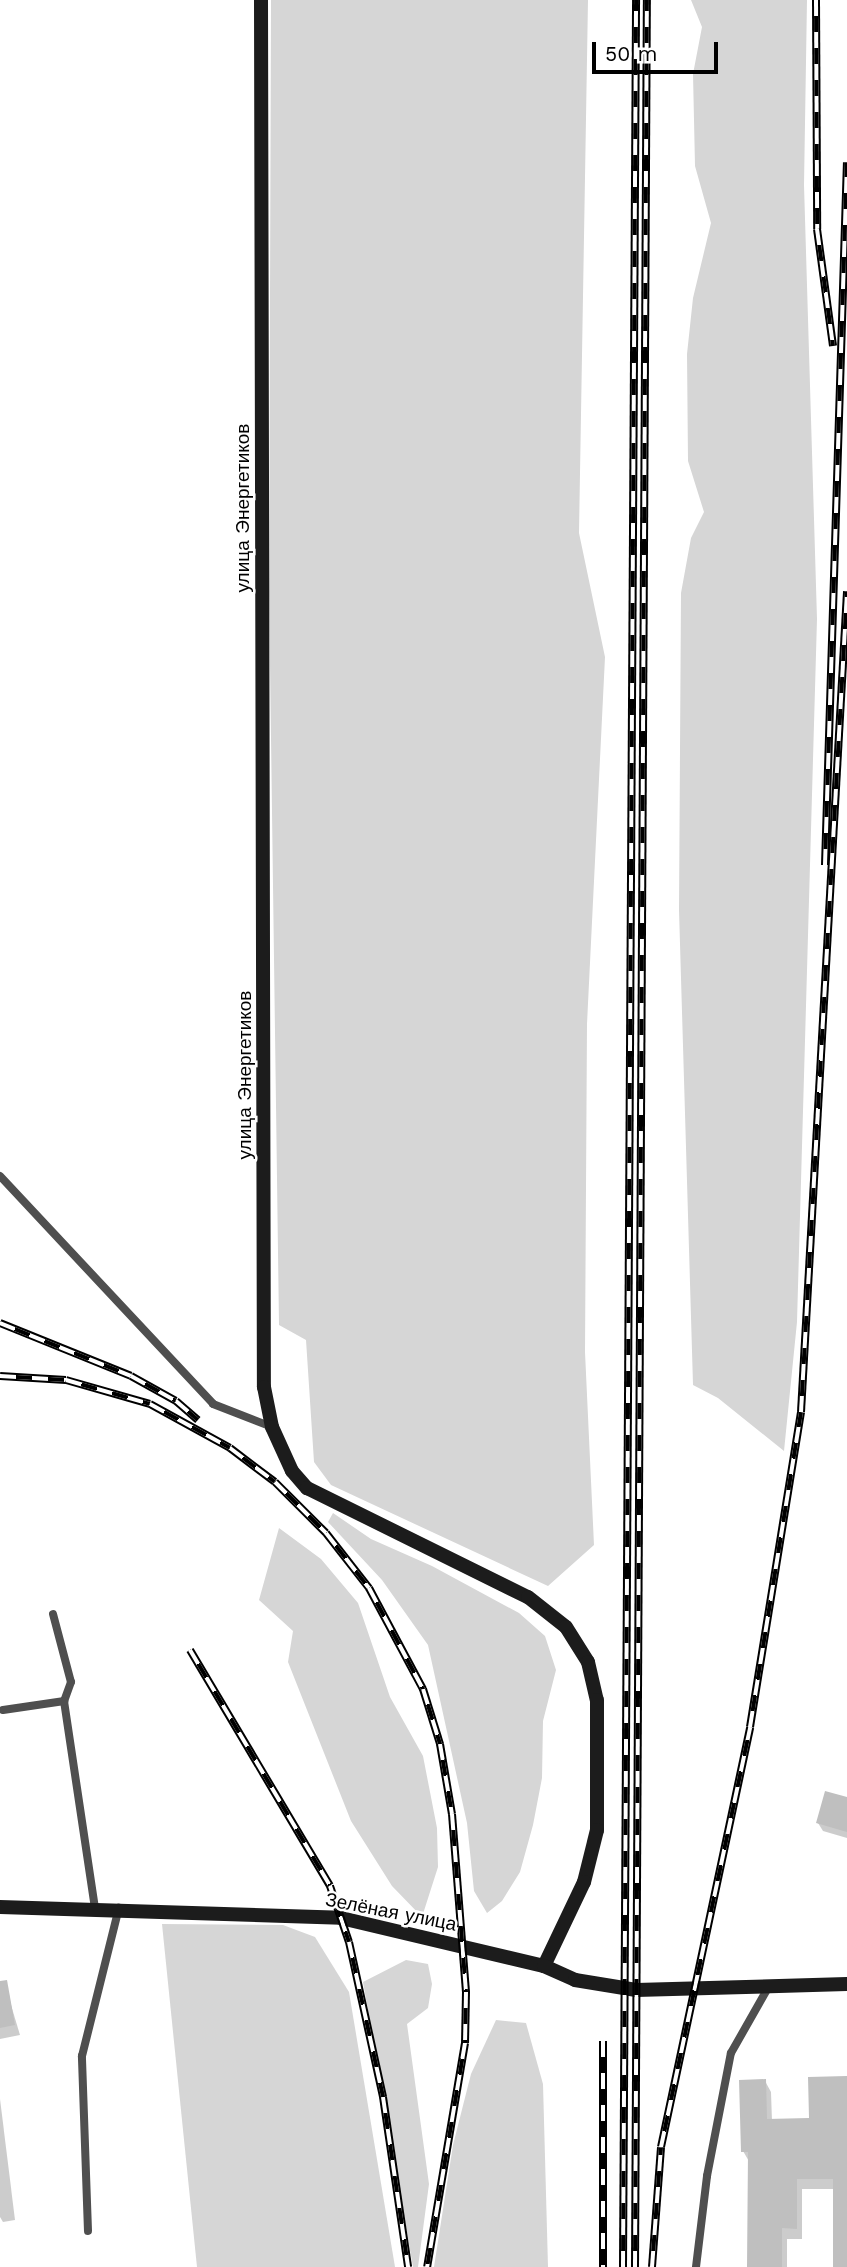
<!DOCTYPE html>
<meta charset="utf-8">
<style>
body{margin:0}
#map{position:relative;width:847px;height:2267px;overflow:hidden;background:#fff;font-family:"Work Sans",sans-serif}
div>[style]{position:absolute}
.green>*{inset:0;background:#d6d6d6}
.shadow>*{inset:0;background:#0003}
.building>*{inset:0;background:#bfbfbf}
.lane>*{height:8px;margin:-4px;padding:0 4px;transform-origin:4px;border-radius:4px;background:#4f4f4f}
.secondary>*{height:14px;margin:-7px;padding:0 7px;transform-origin:7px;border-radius:7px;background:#1c1c1c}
.rail>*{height:8px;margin-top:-4px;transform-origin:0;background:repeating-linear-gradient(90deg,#fff 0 16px,#000 0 32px);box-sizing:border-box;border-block:2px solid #000}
span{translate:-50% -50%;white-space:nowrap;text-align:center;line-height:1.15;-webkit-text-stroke:5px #fff;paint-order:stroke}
.street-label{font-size:19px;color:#000}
.scale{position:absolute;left:592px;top:42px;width:126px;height:32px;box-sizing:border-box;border:4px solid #000;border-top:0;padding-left:9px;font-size:21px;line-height:24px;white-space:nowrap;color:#000;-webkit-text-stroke:5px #fff;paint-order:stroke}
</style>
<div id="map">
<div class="green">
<div style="clip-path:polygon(271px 0,588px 0,579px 533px,605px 657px,587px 1024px,585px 1352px,594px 1545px,548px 1586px,331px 1485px,314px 1462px,306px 1340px,279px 1325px,269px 592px)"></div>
<div style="clip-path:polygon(691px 0,807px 0,804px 185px,817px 619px,797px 1322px,784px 1451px,718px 1398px,693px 1385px,679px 910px,681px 593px,691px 538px,704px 512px,688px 461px,687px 354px,693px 298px,711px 223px,695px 166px,693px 74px,702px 27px)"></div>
<div style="clip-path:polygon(333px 1513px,371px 1539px,432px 1566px,519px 1613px,545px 1636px,556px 1670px,543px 1721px,542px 1778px,533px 1825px,520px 1872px,502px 1901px,487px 1913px,474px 1891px,467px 1823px,428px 1645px,382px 1580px,328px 1522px)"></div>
<div style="clip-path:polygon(279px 1528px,321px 1559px,358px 1603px,390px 1697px,423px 1756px,437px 1828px,438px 1867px,422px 1917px,392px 1886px,351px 1821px,288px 1662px,293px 1631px,259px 1600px)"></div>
<div style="clip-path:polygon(162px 1924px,283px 1925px,315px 1937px,349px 1992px,395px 2267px,197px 2267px)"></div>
<div style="clip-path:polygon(406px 1960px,428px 1964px,432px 1984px,428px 2008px,407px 2024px,429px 2184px,418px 2267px,413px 2267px,363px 1982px)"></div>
<div style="clip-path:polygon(496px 2020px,526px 2023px,543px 2084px,548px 2267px,434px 2267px,453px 2145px,471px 2074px)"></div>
</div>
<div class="shadow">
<div style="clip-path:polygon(847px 1798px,847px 1838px,823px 1831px,818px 1823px)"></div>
<div style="clip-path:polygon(8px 1995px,20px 2035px,0 2039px,0 1996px)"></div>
<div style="clip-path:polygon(847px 2078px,847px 2267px,835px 2267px,834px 2189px,802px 2189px,802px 2239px,787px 2239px,787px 2267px,749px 2267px,750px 2163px,743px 2151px,765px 2081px,771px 2092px,772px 2121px,811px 2120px)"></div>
<div style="clip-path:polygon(0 2099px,15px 2220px,3px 2222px,0 2217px)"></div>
</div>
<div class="building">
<div style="clip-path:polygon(825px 1791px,847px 1797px,847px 1832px,816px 1823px)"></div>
<div style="clip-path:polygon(7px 1980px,15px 2025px,0 2028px,0 1981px)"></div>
<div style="clip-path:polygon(847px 2076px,847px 2267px,833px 2267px,833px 2179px,797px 2179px,797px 2229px,782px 2228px,782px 2267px,747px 2267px,748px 2152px,741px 2152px,739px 2080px,766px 2079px,767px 2119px,809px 2118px,808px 2077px)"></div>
</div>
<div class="lane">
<div style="left:0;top:1176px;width:312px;rotate:46.9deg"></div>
<div style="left:213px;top:1404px;width:63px;rotate:21.3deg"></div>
<div style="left:53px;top:1614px;width:70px;rotate:75.2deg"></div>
<div style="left:71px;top:1682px;width:20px;rotate:110deg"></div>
<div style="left:64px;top:1701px;width:209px;rotate:81.5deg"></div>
<div style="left:3px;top:1710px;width:62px;rotate:-8.4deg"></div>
<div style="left:88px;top:2231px;width:175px;rotate:-92deg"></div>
<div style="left:82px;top:2056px;width:153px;rotate:-76deg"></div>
<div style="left:696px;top:2267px;width:92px;rotate:-83.1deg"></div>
<div style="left:707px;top:2176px;width:125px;rotate:-79deg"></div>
<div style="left:731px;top:2053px;width:75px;rotate:-60.4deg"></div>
</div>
<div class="secondary">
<div style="left:261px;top:0;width:1387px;rotate:89.88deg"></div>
<div style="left:264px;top:1387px;width:41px;rotate:78.7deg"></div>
<div style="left:272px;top:1427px;width:48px;rotate:65.6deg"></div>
<div style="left:292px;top:1471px;width:23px;rotate:49deg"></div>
<div style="left:307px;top:1488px;width:246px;rotate:26.3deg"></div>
<div style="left:528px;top:1597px;width:48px;rotate:38.3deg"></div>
<div style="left:566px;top:1627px;width:41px;rotate:57.8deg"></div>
<div style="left:588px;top:1662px;width:39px;rotate:77deg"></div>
<div style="left:597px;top:1700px;width:130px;rotate:90deg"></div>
<div style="left:597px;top:1830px;width:54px;rotate:104deg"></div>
<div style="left:584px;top:1882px;width:93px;rotate:115.5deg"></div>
<div style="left:0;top:1907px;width:341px;rotate:1.8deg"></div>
<div style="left:341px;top:1918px;width:209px;rotate:13.3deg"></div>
<div style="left:544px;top:1966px;width:34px;rotate:24deg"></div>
<div style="left:575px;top:1980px;width:62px;rotate:9.3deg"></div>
<div style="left:636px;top:1990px;width:211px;rotate:-1.6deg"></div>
</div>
<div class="rail">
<div style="left:816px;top:0;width:229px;rotate:89.7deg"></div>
<div style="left:817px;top:229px;width:118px;rotate:82.2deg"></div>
<div style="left:825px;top:865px;width:703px;rotate:-88.21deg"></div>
<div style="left:0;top:1323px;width:141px;rotate:22deg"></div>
<div style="left:131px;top:1376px;width:51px;rotate:29.1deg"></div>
<div style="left:176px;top:1401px;width:29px;rotate:41deg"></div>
<div style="left:0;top:1376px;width:66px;rotate:3.5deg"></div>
<div style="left:66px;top:1380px;width:87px;rotate:15.9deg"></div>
<div style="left:150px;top:1404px;width:91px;rotate:28.8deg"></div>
<div style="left:230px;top:1448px;width:56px;rotate:37.1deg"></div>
<div style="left:275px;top:1482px;width:72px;rotate:45deg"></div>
<div style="left:326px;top:1533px;width:70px;rotate:52deg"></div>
<div style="left:369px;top:1588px;width:115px;rotate:61.9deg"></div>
<div style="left:423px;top:1689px;width:58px;rotate:72.8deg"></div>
<div style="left:440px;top:1744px;width:71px;rotate:80.3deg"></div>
<div style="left:452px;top:1814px;width:179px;rotate:85.5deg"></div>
<div style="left:466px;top:1992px;width:51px;rotate:91.1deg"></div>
<div style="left:465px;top:2043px;width:227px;rotate:99.6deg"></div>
<div style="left:190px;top:1650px;width:274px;rotate:59.3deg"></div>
<div style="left:330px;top:1886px;width:59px;rotate:71.3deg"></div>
<div style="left:349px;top:1942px;width:159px;rotate:77.6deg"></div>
<div style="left:383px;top:2097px;width:172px;rotate:81.6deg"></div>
<div style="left:603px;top:2041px;width:226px;rotate:90deg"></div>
<div style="left:623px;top:2267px;width:2267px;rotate:-89.67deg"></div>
<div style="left:635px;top:2267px;width:2267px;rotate:-89.7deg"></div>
<div style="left:652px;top:2267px;width:120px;rotate:-85.7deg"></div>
<div style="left:661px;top:2147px;width:429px;rotate:-78deg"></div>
<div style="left:750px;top:1727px;width:319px;rotate:-80.8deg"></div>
<div style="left:801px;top:1412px;width:822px;rotate:-86.79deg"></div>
</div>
<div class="street-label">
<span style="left:243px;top:508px;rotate:-90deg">улица Энергетиков</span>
<span style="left:245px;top:1075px;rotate:-90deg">улица Энергетиков</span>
<span style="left:391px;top:1912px;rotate:11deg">Зелёная улица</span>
</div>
<div class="scale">50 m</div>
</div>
